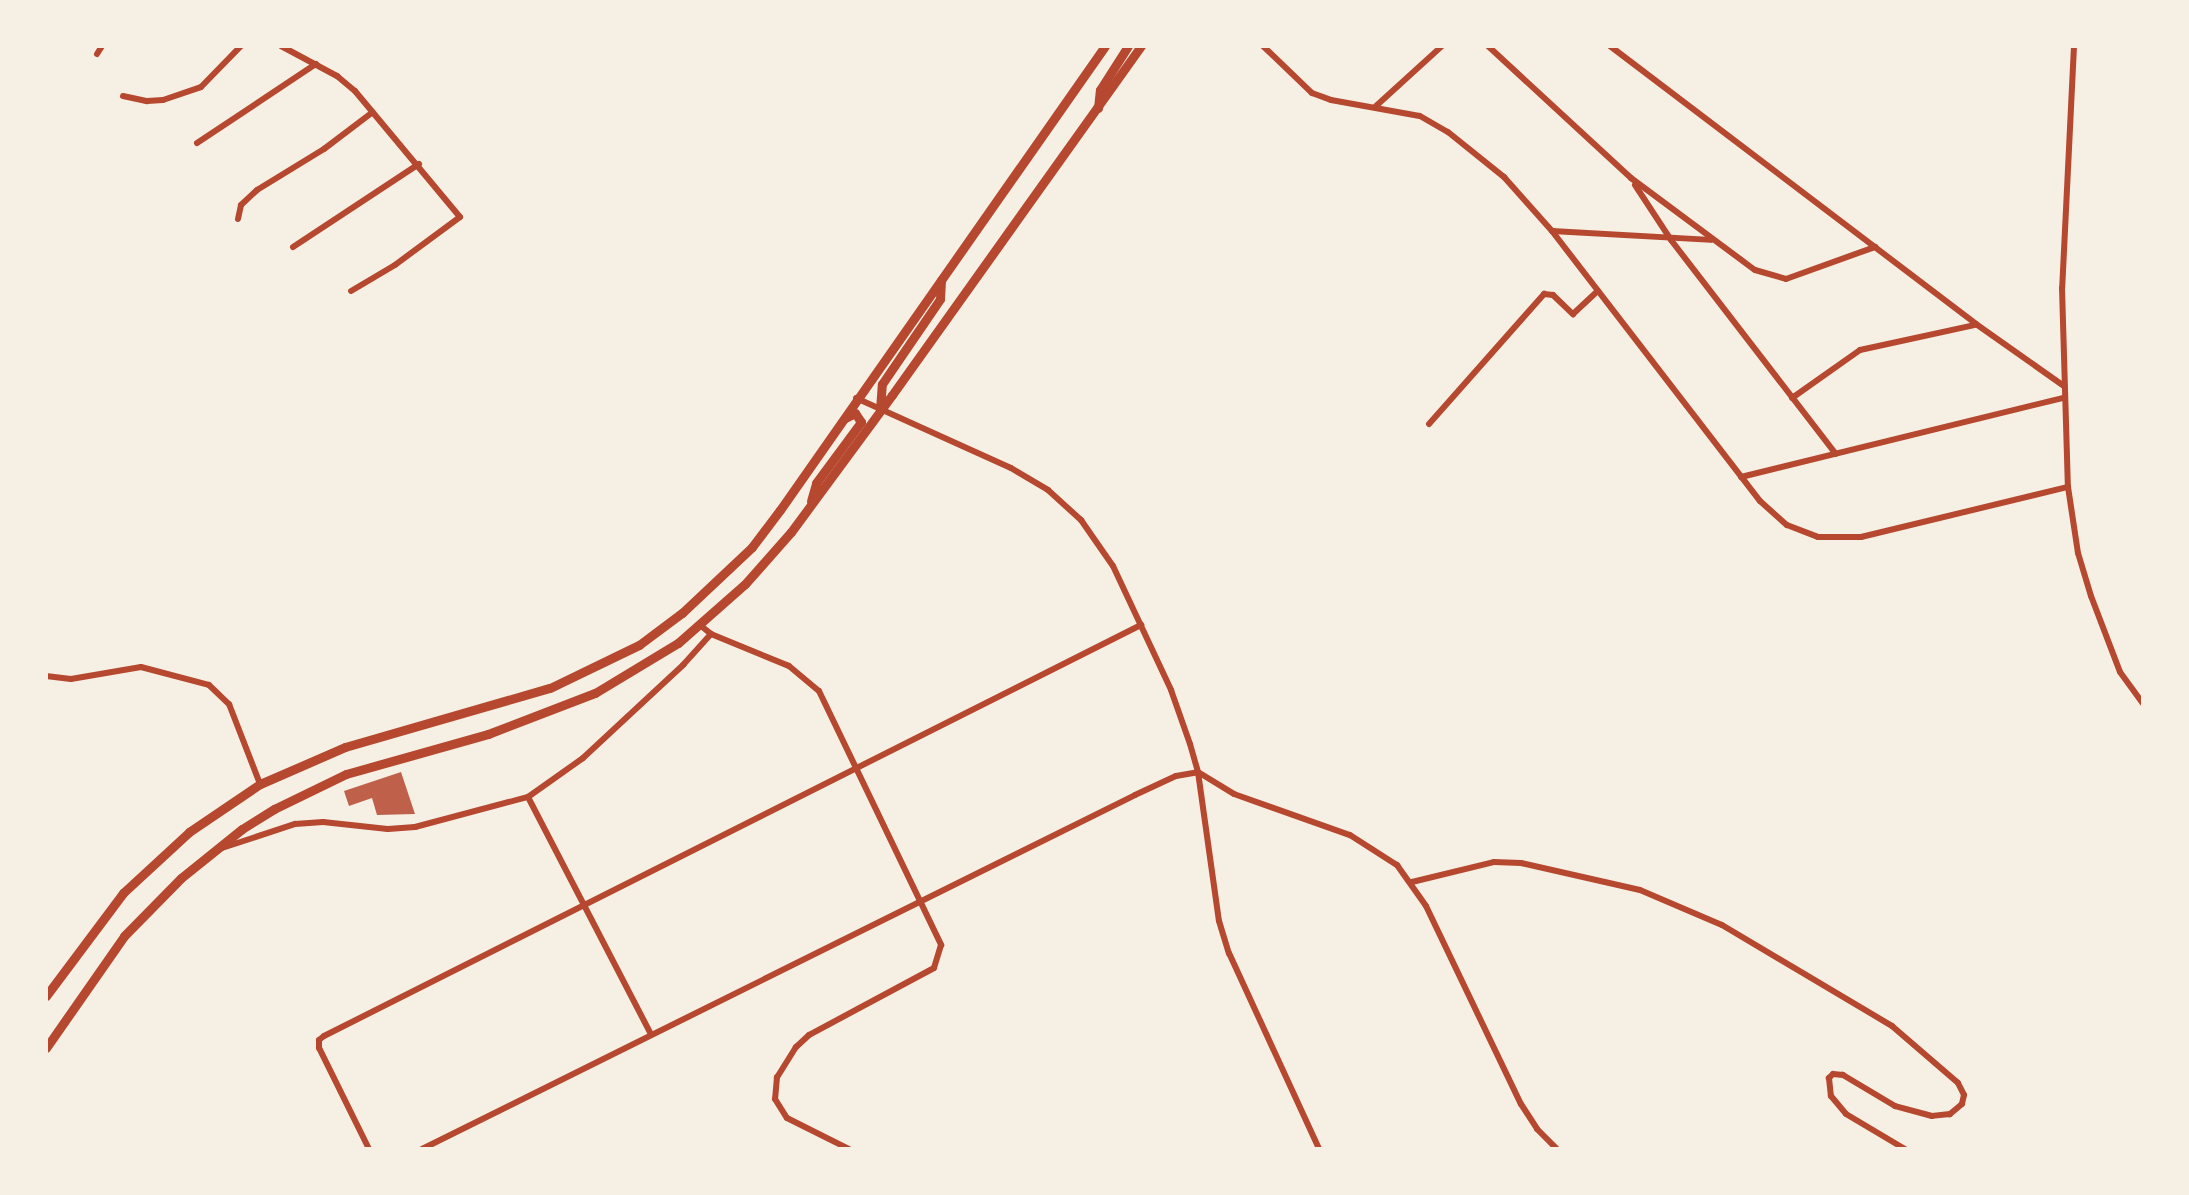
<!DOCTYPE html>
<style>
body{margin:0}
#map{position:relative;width:2189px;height:1195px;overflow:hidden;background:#f6efe4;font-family:"Libre Baskerville",serif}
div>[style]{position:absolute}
.building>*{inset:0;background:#bf614a}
.minor>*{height:6px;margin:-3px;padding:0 3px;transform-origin:3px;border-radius:3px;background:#b5482f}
.trunk>*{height:9px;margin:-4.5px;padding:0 4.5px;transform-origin:4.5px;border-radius:4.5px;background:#b5482f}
span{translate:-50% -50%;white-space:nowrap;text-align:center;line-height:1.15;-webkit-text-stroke:8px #f6efe4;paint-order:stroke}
.frame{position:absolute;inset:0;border:48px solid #f6efe4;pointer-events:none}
</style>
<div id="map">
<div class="building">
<div style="clip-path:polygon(401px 772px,415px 814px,377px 815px,372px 798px,349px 806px,344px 791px)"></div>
</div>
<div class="minor">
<div style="left:281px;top:46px;width:64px;rotate:28.2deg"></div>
<div style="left:337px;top:76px;width:23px;rotate:40deg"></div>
<div style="left:355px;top:91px;width:164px;rotate:50.2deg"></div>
<div style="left:460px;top:217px;width:81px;rotate:143.6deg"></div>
<div style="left:395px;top:265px;width:51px;rotate:149.4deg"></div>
<div style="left:1263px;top:46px;width:68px;rotate:43.8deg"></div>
<div style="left:1312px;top:93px;width:20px;rotate:20deg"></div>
<div style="left:1331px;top:100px;width:90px;rotate:10.2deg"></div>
<div style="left:1420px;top:116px;width:32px;rotate:30deg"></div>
<div style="left:1448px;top:132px;width:72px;rotate:38.8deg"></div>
<div style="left:1504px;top:177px;width:72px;rotate:48.4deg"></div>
<div style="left:1552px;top:231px;width:341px;rotate:52.4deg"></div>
<div style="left:1760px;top:501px;width:36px;rotate:42deg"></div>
<div style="left:1787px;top:525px;width:33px;rotate:21deg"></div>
<div style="left:1818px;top:537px;width:43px"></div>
<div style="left:1861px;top:537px;width:213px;rotate:-13.6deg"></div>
<div style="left:1488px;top:46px;width:195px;rotate:42.7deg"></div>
<div style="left:1631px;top:178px;width:154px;rotate:36.6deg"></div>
<div style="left:1755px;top:270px;width:32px;rotate:16deg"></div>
<div style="left:1786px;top:279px;width:95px;rotate:-19.8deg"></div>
<div style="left:1610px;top:46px;width:460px;rotate:37.2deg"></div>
<div style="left:1976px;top:324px;width:108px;rotate:35.2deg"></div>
<div style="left:2074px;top:46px;width:242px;rotate:92.8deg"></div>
<div style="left:2062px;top:288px;width:199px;rotate:88.3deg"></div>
<div style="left:2068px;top:487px;width:67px;rotate:81.4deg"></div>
<div style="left:2078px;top:553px;width:45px;rotate:73.2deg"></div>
<div style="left:2091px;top:596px;width:81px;rotate:69.1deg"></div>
<div style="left:2120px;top:672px;width:39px;rotate:54deg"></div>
<div style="left:97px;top:54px;width:9px;rotate:-58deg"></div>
<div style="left:123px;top:96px;width:25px;rotate:12deg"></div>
<div style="left:147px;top:101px;width:16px;rotate:-4deg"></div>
<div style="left:163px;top:100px;width:40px;rotate:-18.9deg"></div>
<div style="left:201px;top:87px;width:57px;rotate:-45.7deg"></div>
<div style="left:1376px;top:106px;width:89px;rotate:-42.3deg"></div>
<div style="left:197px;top:143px;width:143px;rotate:-33.6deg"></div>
<div style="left:1635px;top:185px;width:66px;rotate:56.8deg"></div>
<div style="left:1671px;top:240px;width:270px;rotate:52.4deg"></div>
<div style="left:238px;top:219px;width:14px;rotate:-78deg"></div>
<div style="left:241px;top:205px;width:22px;rotate:-43deg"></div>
<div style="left:257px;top:190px;width:79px;rotate:-31.5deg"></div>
<div style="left:324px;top:149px;width:61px;rotate:-37.1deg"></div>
<div style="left:1552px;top:231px;width:159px;rotate:3.2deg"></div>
<div style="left:293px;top:247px;width:151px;rotate:-33.4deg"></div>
<div style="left:856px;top:398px;width:170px;rotate:24.3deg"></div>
<div style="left:1011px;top:468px;width:43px;rotate:30.7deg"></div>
<div style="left:1048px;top:490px;width:45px;rotate:42.3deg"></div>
<div style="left:1081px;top:520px;width:56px;rotate:55.2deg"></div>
<div style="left:1113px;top:566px;width:137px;rotate:64.9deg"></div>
<div style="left:1171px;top:690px;width:57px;rotate:70.6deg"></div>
<div style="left:1190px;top:744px;width:29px;rotate:74deg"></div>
<div style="left:1198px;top:772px;width:150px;rotate:82deg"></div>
<div style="left:1219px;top:921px;width:34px;rotate:73deg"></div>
<div style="left:1229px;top:953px;width:216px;rotate:65.3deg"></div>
<div style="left:1792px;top:398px;width:83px;rotate:-35.2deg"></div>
<div style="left:1860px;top:350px;width:118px;rotate:-12.3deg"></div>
<div style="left:1429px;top:424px;width:174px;rotate:-48.5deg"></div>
<div style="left:1544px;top:294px;width:9px;rotate:6deg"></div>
<div style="left:1553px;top:295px;width:28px;rotate:44deg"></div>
<div style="left:1573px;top:314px;width:34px;rotate:-43deg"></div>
<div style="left:1741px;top:477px;width:332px;rotate:-13.8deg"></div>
<div style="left:700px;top:625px;width:14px;rotate:39deg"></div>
<div style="left:711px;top:634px;width:84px;rotate:22.3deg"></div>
<div style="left:789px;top:666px;width:39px;rotate:40deg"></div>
<div style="left:819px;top:691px;width:282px;rotate:64.3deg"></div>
<div style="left:941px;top:945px;width:24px;rotate:107deg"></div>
<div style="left:934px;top:968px;width:142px;rotate:151.8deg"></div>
<div style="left:809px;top:1035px;width:18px;rotate:137deg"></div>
<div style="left:796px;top:1047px;width:36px;rotate:122deg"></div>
<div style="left:777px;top:1077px;width:22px;rotate:95deg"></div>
<div style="left:775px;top:1099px;width:22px;rotate:58deg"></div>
<div style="left:787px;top:1118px;width:69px;rotate:26.6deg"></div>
<div style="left:46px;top:676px;width:25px;rotate:7deg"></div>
<div style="left:71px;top:679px;width:71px;rotate:-9.7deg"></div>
<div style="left:141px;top:667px;width:70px;rotate:14.8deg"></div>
<div style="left:209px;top:685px;width:28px;rotate:44deg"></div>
<div style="left:229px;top:704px;width:86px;rotate:68.8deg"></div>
<div style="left:528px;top:797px;width:267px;rotate:62.6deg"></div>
<div style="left:222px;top:848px;width:77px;rotate:-18.2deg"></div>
<div style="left:295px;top:824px;width:28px;rotate:-4deg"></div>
<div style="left:323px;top:822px;width:65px;rotate:6.1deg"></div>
<div style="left:388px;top:829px;width:27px;rotate:-4deg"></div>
<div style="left:415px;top:827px;width:117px;rotate:-14.9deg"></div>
<div style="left:528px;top:797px;width:67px;rotate:-35.3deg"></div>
<div style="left:583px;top:758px;width:137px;rotate:-42.9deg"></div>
<div style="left:683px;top:665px;width:42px;rotate:-47.9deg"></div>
<div style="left:1412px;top:882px;width:84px;rotate:-13.7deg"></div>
<div style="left:1494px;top:862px;width:27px;rotate:2deg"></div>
<div style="left:1521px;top:863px;width:122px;rotate:12.8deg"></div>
<div style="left:1640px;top:890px;width:89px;rotate:23.1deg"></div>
<div style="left:1722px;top:925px;width:198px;rotate:30.7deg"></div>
<div style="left:1892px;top:1026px;width:87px;rotate:40.8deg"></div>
<div style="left:1958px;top:1083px;width:13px;rotate:63deg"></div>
<div style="left:1964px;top:1095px;width:9px;rotate:103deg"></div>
<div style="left:1962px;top:1104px;width:16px;rotate:140deg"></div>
<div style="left:1950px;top:1114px;width:18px;rotate:174deg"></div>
<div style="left:1932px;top:1116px;width:38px;rotate:-165deg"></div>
<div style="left:1895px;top:1106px;width:61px;rotate:-149.2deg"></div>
<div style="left:1843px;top:1075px;width:10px;rotate:-174deg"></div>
<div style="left:1833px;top:1074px;width:6px;rotate:135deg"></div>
<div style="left:1829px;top:1078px;width:18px;rotate:84deg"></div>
<div style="left:1831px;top:1096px;width:23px;rotate:50deg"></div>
<div style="left:1846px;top:1114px;width:69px;rotate:30.7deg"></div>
<div style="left:369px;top:1149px;width:113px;rotate:-116.3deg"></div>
<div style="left:319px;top:1048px;width:8px;rotate:-90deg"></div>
<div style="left:319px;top:1040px;width:6px;rotate:-39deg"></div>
<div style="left:324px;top:1036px;width:915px;rotate:-26.71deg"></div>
<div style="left:422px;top:1149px;width:796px;rotate:-26.4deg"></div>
<div style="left:1135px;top:795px;width:45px;rotate:-24.9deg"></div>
<div style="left:1176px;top:776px;width:22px;rotate:-10deg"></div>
<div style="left:1198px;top:772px;width:42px;rotate:31.4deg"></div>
<div style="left:1234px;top:794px;width:123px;rotate:19.5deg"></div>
<div style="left:1350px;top:835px;width:56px;rotate:32.6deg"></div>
<div style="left:1397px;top:865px;width:50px;rotate:54.7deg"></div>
<div style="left:1426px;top:906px;width:220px;rotate:64.4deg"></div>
<div style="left:1521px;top:1104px;width:30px;rotate:57deg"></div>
<div style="left:1537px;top:1129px;width:28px;rotate:45deg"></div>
</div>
<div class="trunk">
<div style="left:1098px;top:108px;width:18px;rotate:-84deg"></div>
<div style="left:1100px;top:90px;width:52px;rotate:-57.5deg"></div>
<div style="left:880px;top:410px;width:26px;rotate:-86deg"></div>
<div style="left:882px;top:384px;width:103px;rotate:-55.7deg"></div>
<div style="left:940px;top:299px;width:19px;rotate:-87deg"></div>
<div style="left:811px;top:501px;width:19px;rotate:-74deg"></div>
<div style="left:816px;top:483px;width:76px;rotate:-53.6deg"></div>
<div style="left:861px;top:422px;width:11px;rotate:-124deg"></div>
<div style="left:855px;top:413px;width:11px;rotate:153deg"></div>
<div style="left:46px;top:996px;width:129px;rotate:-53.2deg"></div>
<div style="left:123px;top:893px;width:90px;rotate:-42.7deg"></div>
<div style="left:189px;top:832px;width:86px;rotate:-34.1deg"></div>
<div style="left:260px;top:784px;width:93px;rotate:-23.5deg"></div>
<div style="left:345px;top:747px;width:213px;rotate:-16.1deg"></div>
<div style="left:550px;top:688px;width:99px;rotate:-25.8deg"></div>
<div style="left:639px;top:645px;width:54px;rotate:-36.7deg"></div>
<div style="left:682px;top:613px;width:96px;rotate:-43.3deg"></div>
<div style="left:752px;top:547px;width:46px;rotate:-52.9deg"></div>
<div style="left:780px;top:510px;width:566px;rotate:-54.99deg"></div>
<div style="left:46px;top:1048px;width:136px;rotate:-55.1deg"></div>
<div style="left:124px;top:936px;width:81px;rotate:-45.5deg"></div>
<div style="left:181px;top:878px;width:78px;rotate:-38.8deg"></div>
<div style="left:242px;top:829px;width:38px;rotate:-32deg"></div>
<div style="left:274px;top:809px;width:80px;rotate:-25.9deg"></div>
<div style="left:346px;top:774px;width:148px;rotate:-15.7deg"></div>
<div style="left:488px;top:734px;width:115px;rotate:-21deg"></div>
<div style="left:595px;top:693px;width:97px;rotate:-31.1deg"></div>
<div style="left:678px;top:643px;width:89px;rotate:-41.4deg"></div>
<div style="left:745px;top:584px;width:69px;rotate:-48.5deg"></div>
<div style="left:791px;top:532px;width:170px;rotate:-53.6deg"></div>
<div style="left:892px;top:395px;width:429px;rotate:-54.5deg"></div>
</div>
<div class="frame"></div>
</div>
